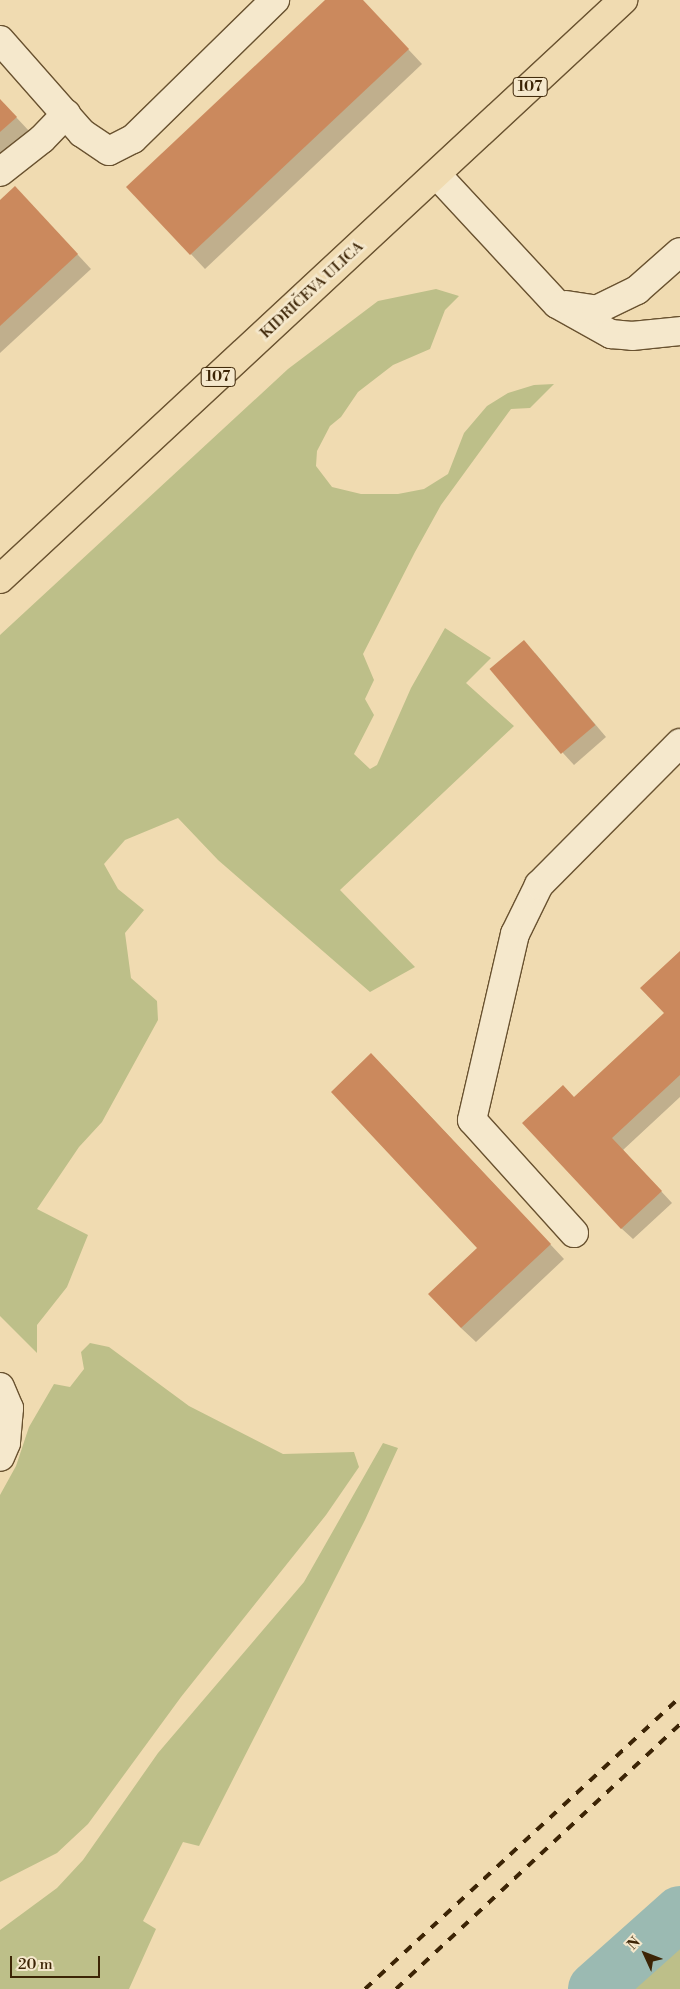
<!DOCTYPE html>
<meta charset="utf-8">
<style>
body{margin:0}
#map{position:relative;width:680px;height:1989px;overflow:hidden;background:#f0dbb1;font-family:"Libre Bodoni",serif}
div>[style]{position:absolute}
.green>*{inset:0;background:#bdbf89}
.shadow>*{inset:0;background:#0003}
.river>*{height:54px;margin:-27px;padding:0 27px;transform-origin:27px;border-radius:27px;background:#9bbab2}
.building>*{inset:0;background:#cb895d;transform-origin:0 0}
.roads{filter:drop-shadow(1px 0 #695230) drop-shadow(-1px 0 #695230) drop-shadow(0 1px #695230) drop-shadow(0 -1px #695230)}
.minor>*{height:28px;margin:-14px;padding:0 14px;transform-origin:14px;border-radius:14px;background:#f5e8cc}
.major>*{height:28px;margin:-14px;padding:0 14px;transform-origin:14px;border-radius:14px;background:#f0dbb1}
.rail>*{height:4px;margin-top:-2px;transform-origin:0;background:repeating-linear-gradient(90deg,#3c2405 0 9px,transparent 0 18px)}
span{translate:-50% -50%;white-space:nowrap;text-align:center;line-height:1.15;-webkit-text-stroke:5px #f5e8cc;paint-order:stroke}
.shield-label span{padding:1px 4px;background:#f5e8cc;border:1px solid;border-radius:4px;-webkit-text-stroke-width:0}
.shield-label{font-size:14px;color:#3c2405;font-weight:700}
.street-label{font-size:15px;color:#3c2405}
.north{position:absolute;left:620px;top:1929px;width:50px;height:50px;-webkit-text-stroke:4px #f5e8cc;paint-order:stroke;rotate:313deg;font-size:14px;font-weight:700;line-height:20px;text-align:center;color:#3c2405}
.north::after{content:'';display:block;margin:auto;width:18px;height:22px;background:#3c2405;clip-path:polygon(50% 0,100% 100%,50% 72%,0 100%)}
.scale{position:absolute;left:10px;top:1956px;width:90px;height:22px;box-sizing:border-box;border:2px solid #3c2405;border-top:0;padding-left:6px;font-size:15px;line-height:18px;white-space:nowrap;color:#3c2405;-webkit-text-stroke:4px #f5e8cc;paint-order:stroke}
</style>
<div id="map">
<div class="green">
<div style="clip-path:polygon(436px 289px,459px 296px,445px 310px,430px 349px,393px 365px,358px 392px,341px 417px,330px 426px,317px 451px,316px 466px,332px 487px,361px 494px,398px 494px,424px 489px,448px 474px,464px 433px,487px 406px,508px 393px,534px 385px,554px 384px,530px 408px,511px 409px,441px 505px,415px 552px,363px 654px,374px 680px,365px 699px,374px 715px,354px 754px,370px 769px,377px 765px,411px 688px,445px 628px,491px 658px,466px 683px,514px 726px,340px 890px,415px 967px,370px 992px,218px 860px,178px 818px,125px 840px,104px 864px,118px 889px,144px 910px,125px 933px,131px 978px,157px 1001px,158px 1020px,102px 1122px,79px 1147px,37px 1209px,88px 1235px,67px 1287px,37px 1325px,37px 1353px,0 1316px,0 635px,288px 369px,378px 301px)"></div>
<div style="clip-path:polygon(90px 1343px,109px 1347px,189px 1406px,283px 1454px,354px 1452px,359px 1467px,326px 1515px,181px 1697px,88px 1824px,57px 1853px,0 1882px,0 1495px,16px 1466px,29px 1427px,54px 1384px,70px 1387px,84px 1369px,81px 1352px)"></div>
<div style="clip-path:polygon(383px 1443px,398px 1448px,365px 1520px,199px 1846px,183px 1842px,143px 1921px,156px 1929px,129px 1989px,0 1989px,0 1930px,57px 1888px,83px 1860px,158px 1753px,304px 1582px)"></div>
<div style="clip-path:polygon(680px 1940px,680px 1989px,629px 1989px,641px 1977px)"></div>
</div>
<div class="shadow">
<div style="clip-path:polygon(327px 0,362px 0,422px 64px,205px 269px,128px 187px)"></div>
<div style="clip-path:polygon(0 100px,30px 132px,0 160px)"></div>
<div style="clip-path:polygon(0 202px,29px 202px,91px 269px,0 353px)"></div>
<div style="clip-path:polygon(535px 653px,606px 737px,574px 765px,563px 753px)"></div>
<div style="clip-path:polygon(680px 952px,680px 1097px,623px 1150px,672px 1203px,633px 1239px,621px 1228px,574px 1098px,666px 1013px)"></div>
<div style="clip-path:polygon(386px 1069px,564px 1259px,476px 1342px,461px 1328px,479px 1248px)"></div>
</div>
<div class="river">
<div style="left:595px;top:1989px;width:114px;rotate:-41.8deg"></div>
</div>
<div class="building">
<div style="clip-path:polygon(325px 0,363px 0,409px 49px,190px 255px,126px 187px)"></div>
<div style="clip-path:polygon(0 99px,17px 117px,0 132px)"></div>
<div style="clip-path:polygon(15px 186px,78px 254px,0 326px,0 200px)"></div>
<div style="left:524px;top:640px;width:111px;height:45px;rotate:50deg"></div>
<div style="clip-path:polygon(680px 951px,680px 1075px,612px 1138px,662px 1191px,621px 1229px,522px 1123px,563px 1085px,574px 1097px,664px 1013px,640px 988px)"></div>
<div style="clip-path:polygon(371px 1053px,551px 1244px,461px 1328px,428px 1294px,477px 1248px,331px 1092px)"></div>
</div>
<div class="roads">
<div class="minor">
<div style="left:0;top:40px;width:124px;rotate:48.6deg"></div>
<div style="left:82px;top:133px;width:32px;rotate:34deg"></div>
<div style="left:109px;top:151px;width:27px;rotate:-27deg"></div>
<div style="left:133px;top:139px;width:199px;rotate:-44.4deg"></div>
<div style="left:0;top:172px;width:53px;rotate:-38.2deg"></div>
<div style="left:42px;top:139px;width:35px;rotate:-46deg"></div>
<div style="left:437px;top:175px;width:176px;rotate:47.1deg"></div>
<div style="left:557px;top:304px;width:62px;rotate:29.1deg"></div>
<div style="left:611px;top:334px;width:21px;rotate:5deg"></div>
<div style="left:632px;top:336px;width:48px;rotate:-5.9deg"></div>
<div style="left:566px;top:305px;width:30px;rotate:9deg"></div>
<div style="left:596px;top:310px;width:46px;rotate:-26deg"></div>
<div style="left:637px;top:290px;width:57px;rotate:-41.5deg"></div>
<div style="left:574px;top:1233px;width:152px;rotate:-132.1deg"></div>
<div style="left:472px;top:1120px;width:191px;rotate:-77deg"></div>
<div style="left:515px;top:934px;width:55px;rotate:-63.9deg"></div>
<div style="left:539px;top:885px;width:200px;rotate:-45.2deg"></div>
<div style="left:0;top:1387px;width:23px;rotate:67deg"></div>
<div style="left:9px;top:1408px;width:35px;rotate:95deg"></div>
<div style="left:6px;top:1443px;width:15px;rotate:113deg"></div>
</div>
<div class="major">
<div style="left:0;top:579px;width:851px;rotate:-42.9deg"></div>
</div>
</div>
<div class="rail">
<div style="left:365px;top:1989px;width:430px;rotate:-42.8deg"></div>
<div style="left:396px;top:1989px;width:388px;rotate:-43deg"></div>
</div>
<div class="shield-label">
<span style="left:530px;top:87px">107</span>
<span style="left:218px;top:377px">107</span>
</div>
<div class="street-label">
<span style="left:312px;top:290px;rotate:-43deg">KIDRIČEVA ULICA</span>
</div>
<div class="north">N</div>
<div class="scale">20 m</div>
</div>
